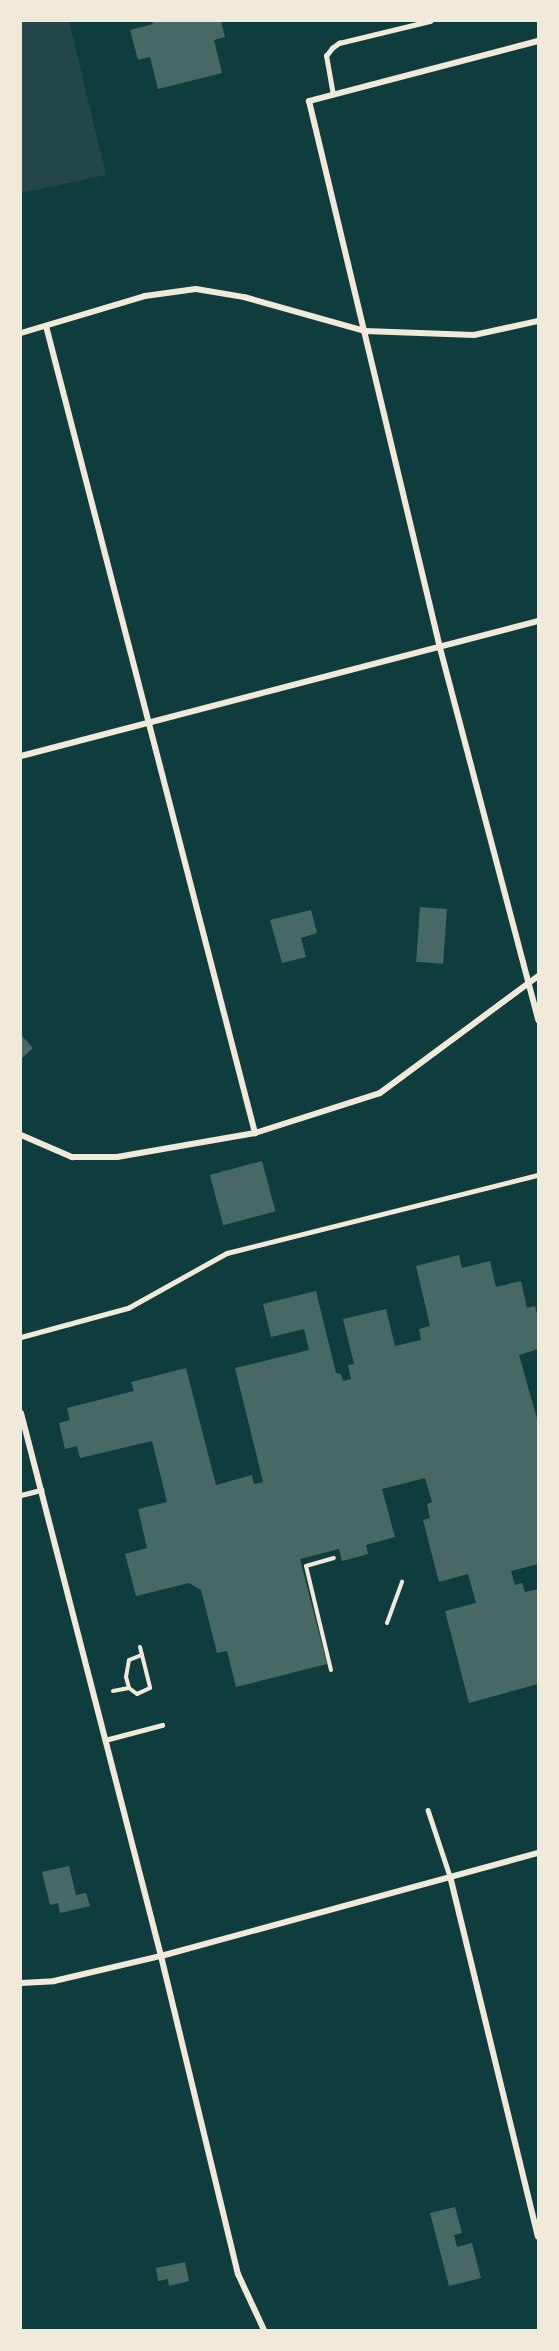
<!DOCTYPE html>
<style>
body{margin:0}
#map{position:relative;width:559px;height:2351px;overflow:hidden;background:#0f3d3e;font-family:Karla,sans-serif}
div>[style]{position:absolute}
.green>*{inset:0;background:#244646}
.building>*{inset:0;background:#486865;transform-origin:0 0}
.path>*{height:4px;margin:-2px;padding:0 2px;transform-origin:2px;border-radius:2px;background:#f1e9da}
.service>*{height:4.5px;margin:-2.25px;padding:0 2.25px;transform-origin:2.25px;border-radius:2.25px;background:#f1e9da}
.minor>*{height:6px;margin:-3px;padding:0 3px;transform-origin:3px;border-radius:3px;background:#f1e9da}
span{translate:-50% -50%;white-space:nowrap;text-align:center;line-height:1.15;-webkit-text-stroke:4.5px #f1e9da;paint-order:stroke}
.frame{position:absolute;inset:0;border:22px solid #f1e9da;pointer-events:none}
</style>
<div id="map">
<div class="green">
<div style="clip-path:polygon(21px 21px,69px 21px,106px 175px,21px 193px)"></div>
</div>
<div class="building">
<div style="clip-path:polygon(152px 21px,221px 21px,225px 37px,214px 40px,222px 73px,158px 89px,150px 57px,138px 60px,130px 30px,153px 24px)"></div>
<div style="left:420px;top:907px;width:27px;height:55px;rotate:4deg"></div>
<div style="clip-path:polygon(311px 910px,317px 933px,301px 938px,306px 957px,282px 963px,270px 920px)"></div>
<div style="clip-path:polygon(21px 1035px,33px 1048px,21px 1059px)"></div>
<div style="left:262px;top:1161px;width:52px;height:54px;rotate:75deg"></div>
<div style="clip-path:polygon(459px 1255px,462px 1268px,490px 1261px,496px 1287px,521px 1281px,527px 1308px,535px 1306px,538px 1318px,538px 1349px,519px 1355px,538px 1422px,538px 1564px,511px 1571px,515px 1585px,522px 1583px,525px 1592px,538px 1589px,538px 1684px,469px 1703px,445px 1611px,476px 1603px,468px 1574px,439px 1582px,423px 1520px,430px 1518px,427px 1504px,432px 1502px,425px 1478px,382px 1489px,395px 1537px,366px 1545px,368px 1554px,342px 1561px,339px 1549px,300px 1559px,327px 1664px,236px 1687px,227px 1651px,217px 1653px,201px 1590px,189px 1583px,136px 1596px,125px 1554px,147px 1548px,138px 1509px,167px 1502px,152px 1441px,80px 1458px,77px 1446px,65px 1449px,59px 1423px,70px 1420px,67px 1408px,134px 1391px,131px 1382px,186px 1368px,216px 1485px,252px 1475px,254px 1484px,263px 1482px,235px 1368px,309px 1350px,304px 1329px,271px 1337px,263px 1304px,316px 1291px,336px 1373px,341px 1374px,343px 1381px,351px 1379px,348px 1365px,354px 1364px,343px 1319px,386px 1309px,395px 1346px,421px 1340px,419px 1329px,430px 1326px,416px 1266px)"></div>
<div style="clip-path:polygon(69px 1866px,76px 1895px,86px 1893px,90px 1906px,60px 1913px,58px 1903px,50px 1905px,42px 1872px)"></div>
<div style="clip-path:polygon(455px 2207px,462px 2233px,454px 2235px,457px 2247px,472px 2243px,481px 2278px,449px 2286px,430px 2213px)"></div>
<div style="clip-path:polygon(185px 2262px,189px 2281px,169px 2286px,168px 2279px,158px 2281px,156px 2268px)"></div>
</div>
<div class="path">
<div style="left:387px;top:1623px;width:44px;rotate:-69.9deg"></div>
<div style="left:140px;top:1647px;width:8px;rotate:76deg"></div>
<div style="left:142px;top:1655px;width:34px;rotate:76deg"></div>
<div style="left:150px;top:1688px;width:14px;rotate:155deg"></div>
<div style="left:137px;top:1694px;width:10px;rotate:-143deg"></div>
<div style="left:129px;top:1688px;width:11px;rotate:-105deg"></div>
<div style="left:126px;top:1677px;width:17px;rotate:-80deg"></div>
<div style="left:129px;top:1660px;width:14px;rotate:-21deg"></div>
<div style="left:331px;top:1670px;width:107px;rotate:-103.5deg"></div>
<div style="left:306px;top:1566px;width:29px;rotate:-16deg"></div>
<div style="left:113px;top:1691px;width:16px;rotate:-11deg"></div>
</div>
<div class="service">
<div style="left:333px;top:95px;width:40px;rotate:-100deg"></div>
<div style="left:326px;top:56px;width:10px;rotate:-53deg"></div>
<div style="left:332px;top:48px;width:9px;rotate:-36deg"></div>
<div style="left:339px;top:43px;width:94px;rotate:-13.6deg"></div>
<div style="left:21px;top:1337px;width:111px;rotate:-15.2deg"></div>
<div style="left:128px;top:1308px;width:113px;rotate:-29.1deg"></div>
<div style="left:227px;top:1253px;width:321px;rotate:-14.1deg"></div>
<div style="left:21px;top:1495px;width:21px;rotate:-14deg"></div>
<div style="left:105px;top:1740px;width:59px;rotate:-14.7deg"></div>
<div style="left:428px;top:1810px;width:70px;rotate:71.6deg"></div>
</div>
<div class="minor">
<div style="left:538px;top:41px;width:237px;rotate:165.3deg"></div>
<div style="left:309px;top:101px;width:562px;rotate:76.53deg"></div>
<div style="left:440px;top:648px;width:385px;rotate:75.2deg"></div>
<div style="left:46px;top:326px;width:834px;rotate:75.48deg"></div>
<div style="left:21px;top:333px;width:129px;rotate:-16.6deg"></div>
<div style="left:145px;top:296px;width:51px;rotate:-7.8deg"></div>
<div style="left:196px;top:289px;width:49px;rotate:9.5deg"></div>
<div style="left:244px;top:297px;width:126px;rotate:15.7deg"></div>
<div style="left:365px;top:331px;width:109px;rotate:2.1deg"></div>
<div style="left:474px;top:335px;width:66px;rotate:-12.3deg"></div>
<div style="left:21px;top:756px;width:534px;rotate:-14.63deg"></div>
<div style="left:21px;top:1135px;width:56px;rotate:23.3deg"></div>
<div style="left:72px;top:1157px;width:45px"></div>
<div style="left:117px;top:1157px;width:140px;rotate:-9.9deg"></div>
<div style="left:255px;top:1133px;width:131px;rotate:-17.7deg"></div>
<div style="left:380px;top:1093px;width:197px;rotate:-36.5deg"></div>
<div style="left:21px;top:1413px;width:561px;rotate:75.54deg"></div>
<div style="left:161px;top:1956px;width:327px;rotate:76.4deg"></div>
<div style="left:238px;top:2274px;width:62px;rotate:65.1deg"></div>
<div style="left:450px;top:1876px;width:371px;rotate:76.3deg"></div>
<div style="left:21px;top:1983px;width:33px;rotate:-3deg"></div>
<div style="left:54px;top:1981px;width:110px;rotate:-13.2deg"></div>
<div style="left:161px;top:1956px;width:391px;rotate:-15.3deg"></div>
</div>
<div class="frame"></div>
</div>
